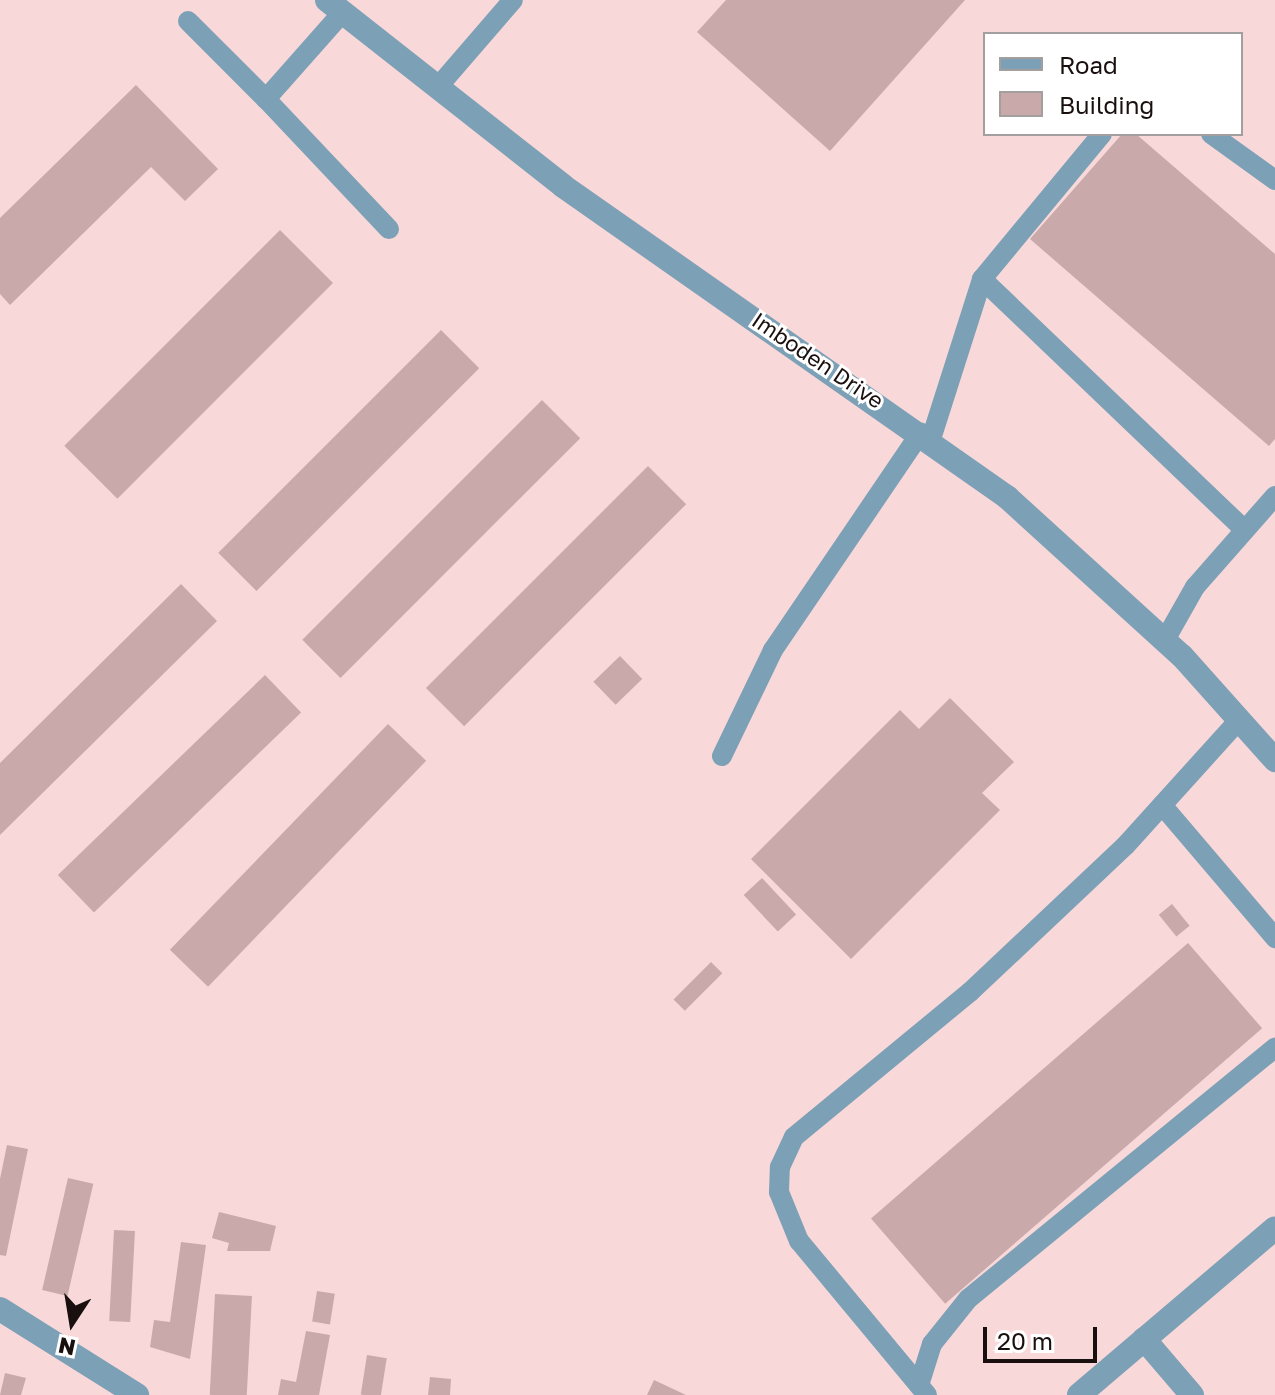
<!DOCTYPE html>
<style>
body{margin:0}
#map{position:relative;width:1275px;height:1395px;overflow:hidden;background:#f9d8d9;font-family:"Golos Text",sans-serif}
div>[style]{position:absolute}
.building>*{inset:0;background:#c9a9aa;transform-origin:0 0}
.service>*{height:20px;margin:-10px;padding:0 10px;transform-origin:10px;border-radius:10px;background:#7ca0b5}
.minor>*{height:24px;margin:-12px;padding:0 12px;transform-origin:12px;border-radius:12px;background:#7ca0b5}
span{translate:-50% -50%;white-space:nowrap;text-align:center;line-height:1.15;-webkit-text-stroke:6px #fff;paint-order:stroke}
.street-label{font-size:22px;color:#1a0f0f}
.legend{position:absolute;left:983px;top:32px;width:260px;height:104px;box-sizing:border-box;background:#fff;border:2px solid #a39f9f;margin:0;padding:10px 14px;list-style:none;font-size:24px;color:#1a0f0f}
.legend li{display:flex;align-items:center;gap:16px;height:40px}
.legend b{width:40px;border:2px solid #a39f9f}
.north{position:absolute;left:32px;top:1283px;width:80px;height:80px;-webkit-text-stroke:6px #fff;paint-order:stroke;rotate:192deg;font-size:22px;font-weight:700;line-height:32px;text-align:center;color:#1a0f0f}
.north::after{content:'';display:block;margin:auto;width:28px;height:36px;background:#1a0f0f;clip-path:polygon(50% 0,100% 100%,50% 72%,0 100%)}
.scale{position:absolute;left:983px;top:1327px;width:114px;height:36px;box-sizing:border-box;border:4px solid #1a0f0f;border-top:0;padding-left:10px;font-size:24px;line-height:28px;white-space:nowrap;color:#1a0f0f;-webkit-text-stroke:6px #fff;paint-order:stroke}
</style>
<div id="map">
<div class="building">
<div style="clip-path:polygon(726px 0,965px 0,830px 151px,697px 32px)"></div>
<div style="clip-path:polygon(136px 85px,218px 169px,185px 201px,151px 167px,10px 305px,0 294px,0 218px)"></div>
<div style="clip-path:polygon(1122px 134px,1136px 134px,1275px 254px,1275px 439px,1269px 446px,1030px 239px)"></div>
<div style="left:280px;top:230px;width:75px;height:305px;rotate:45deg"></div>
<div style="left:441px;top:330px;width:54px;height:315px;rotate:45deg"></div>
<div style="left:542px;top:400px;width:54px;height:339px;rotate:45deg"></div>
<div style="left:648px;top:466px;width:54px;height:314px;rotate:45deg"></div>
<div style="clip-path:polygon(181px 584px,217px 621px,0 835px,0 763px)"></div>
<div style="left:620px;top:656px;width:32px;height:37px;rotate:46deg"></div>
<div style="left:265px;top:675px;width:52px;height:288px;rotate:46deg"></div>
<div style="clip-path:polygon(950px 698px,1014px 762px,982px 793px,1000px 810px,851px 959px,751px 859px,900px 710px,919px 729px)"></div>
<div style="left:388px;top:724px;width:53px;height:314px;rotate:44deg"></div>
<div style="left:762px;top:878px;width:50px;height:25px;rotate:47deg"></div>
<div style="left:1172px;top:904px;width:28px;height:17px;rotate:51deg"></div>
<div style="left:1188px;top:943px;width:113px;height:420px;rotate:49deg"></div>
<div style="left:711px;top:962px;width:16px;height:53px;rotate:45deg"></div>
<div style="clip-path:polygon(7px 1145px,28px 1149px,6px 1256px,0 1255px,0 1179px)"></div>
<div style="left:68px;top:1178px;width:26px;height:115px;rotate:13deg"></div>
<div style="clip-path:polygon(219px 1212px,276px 1226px,270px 1251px,227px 1251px,229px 1243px,212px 1238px)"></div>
<div style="left:114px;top:1230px;width:21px;height:91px;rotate:3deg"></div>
<div style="clip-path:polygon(181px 1242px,206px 1245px,190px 1359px,150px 1347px,154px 1320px,170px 1322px)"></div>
<div style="left:317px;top:1291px;width:18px;height:31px;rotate:9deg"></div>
<div style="left:215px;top:1294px;width:37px;height:101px;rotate:3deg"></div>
<div style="clip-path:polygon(306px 1331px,330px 1335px,319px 1395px,278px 1395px,281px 1379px,296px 1382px)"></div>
<div style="left:367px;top:1355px;width:20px;height:40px;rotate:9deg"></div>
<div style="clip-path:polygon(5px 1373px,26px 1378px,21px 1395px,0 1395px)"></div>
<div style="clip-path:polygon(430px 1377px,451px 1379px,450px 1395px,428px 1395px)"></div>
<div style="clip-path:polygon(654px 1380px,686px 1395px,647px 1395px)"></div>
</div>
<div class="service">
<div style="left:342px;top:13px;width:115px;rotate:131.5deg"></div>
<div style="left:266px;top:99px;width:179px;rotate:46.6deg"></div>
<div style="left:188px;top:21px;width:110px;rotate:45deg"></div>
<div style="left:437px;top:88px;width:116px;rotate:-49.2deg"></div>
<div style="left:1211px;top:134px;width:79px;rotate:35.7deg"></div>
<div style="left:982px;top:279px;width:362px;rotate:43.7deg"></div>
<div style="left:931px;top:439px;width:168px;rotate:-72.3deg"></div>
<div style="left:982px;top:279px;width:188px;rotate:-50.4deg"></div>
<div style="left:1165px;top:640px;width:61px;rotate:-60.5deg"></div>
<div style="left:1195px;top:587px;width:121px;rotate:-48.7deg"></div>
<div style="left:722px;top:756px;width:118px;rotate:-64.3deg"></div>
<div style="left:773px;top:650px;width:263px;rotate:-55.8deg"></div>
<div style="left:1162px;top:805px;width:175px;rotate:49.6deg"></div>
<div style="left:919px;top:1385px;width:43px;rotate:-72.4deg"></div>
<div style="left:932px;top:1344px;width:58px;rotate:-51.3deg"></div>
<div style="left:968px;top:1299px;width:397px;rotate:-39.3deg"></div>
<div style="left:927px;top:1395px;width:200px;rotate:-129.7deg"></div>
<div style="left:799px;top:1241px;width:53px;rotate:-112.2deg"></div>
<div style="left:779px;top:1192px;width:25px;rotate:-88deg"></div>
<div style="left:780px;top:1167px;width:33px;rotate:-65deg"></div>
<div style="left:794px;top:1137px;width:228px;rotate:-39.5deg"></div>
<div style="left:970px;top:992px;width:214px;rotate:-43.3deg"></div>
<div style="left:1126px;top:845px;width:169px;rotate:-47.9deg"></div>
</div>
<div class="minor">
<div style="left:327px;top:0;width:300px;rotate:38.2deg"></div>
<div style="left:563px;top:186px;width:542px;rotate:35.01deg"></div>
<div style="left:1007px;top:497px;width:236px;rotate:42.3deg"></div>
<div style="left:1182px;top:656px;width:140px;rotate:48.2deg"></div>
<div style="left:0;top:1309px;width:162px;rotate:32.1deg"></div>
<div style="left:1144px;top:1339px;width:74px;rotate:49.4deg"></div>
<div style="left:1079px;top:1395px;width:257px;rotate:-40.4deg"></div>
</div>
<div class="street-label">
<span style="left:818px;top:360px;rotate:34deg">Imboden Drive</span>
</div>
<ul class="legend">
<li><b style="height:10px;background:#7ca0b5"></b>Road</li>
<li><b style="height:22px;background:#c9a9aa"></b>Building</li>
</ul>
<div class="north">N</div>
<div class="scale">20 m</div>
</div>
